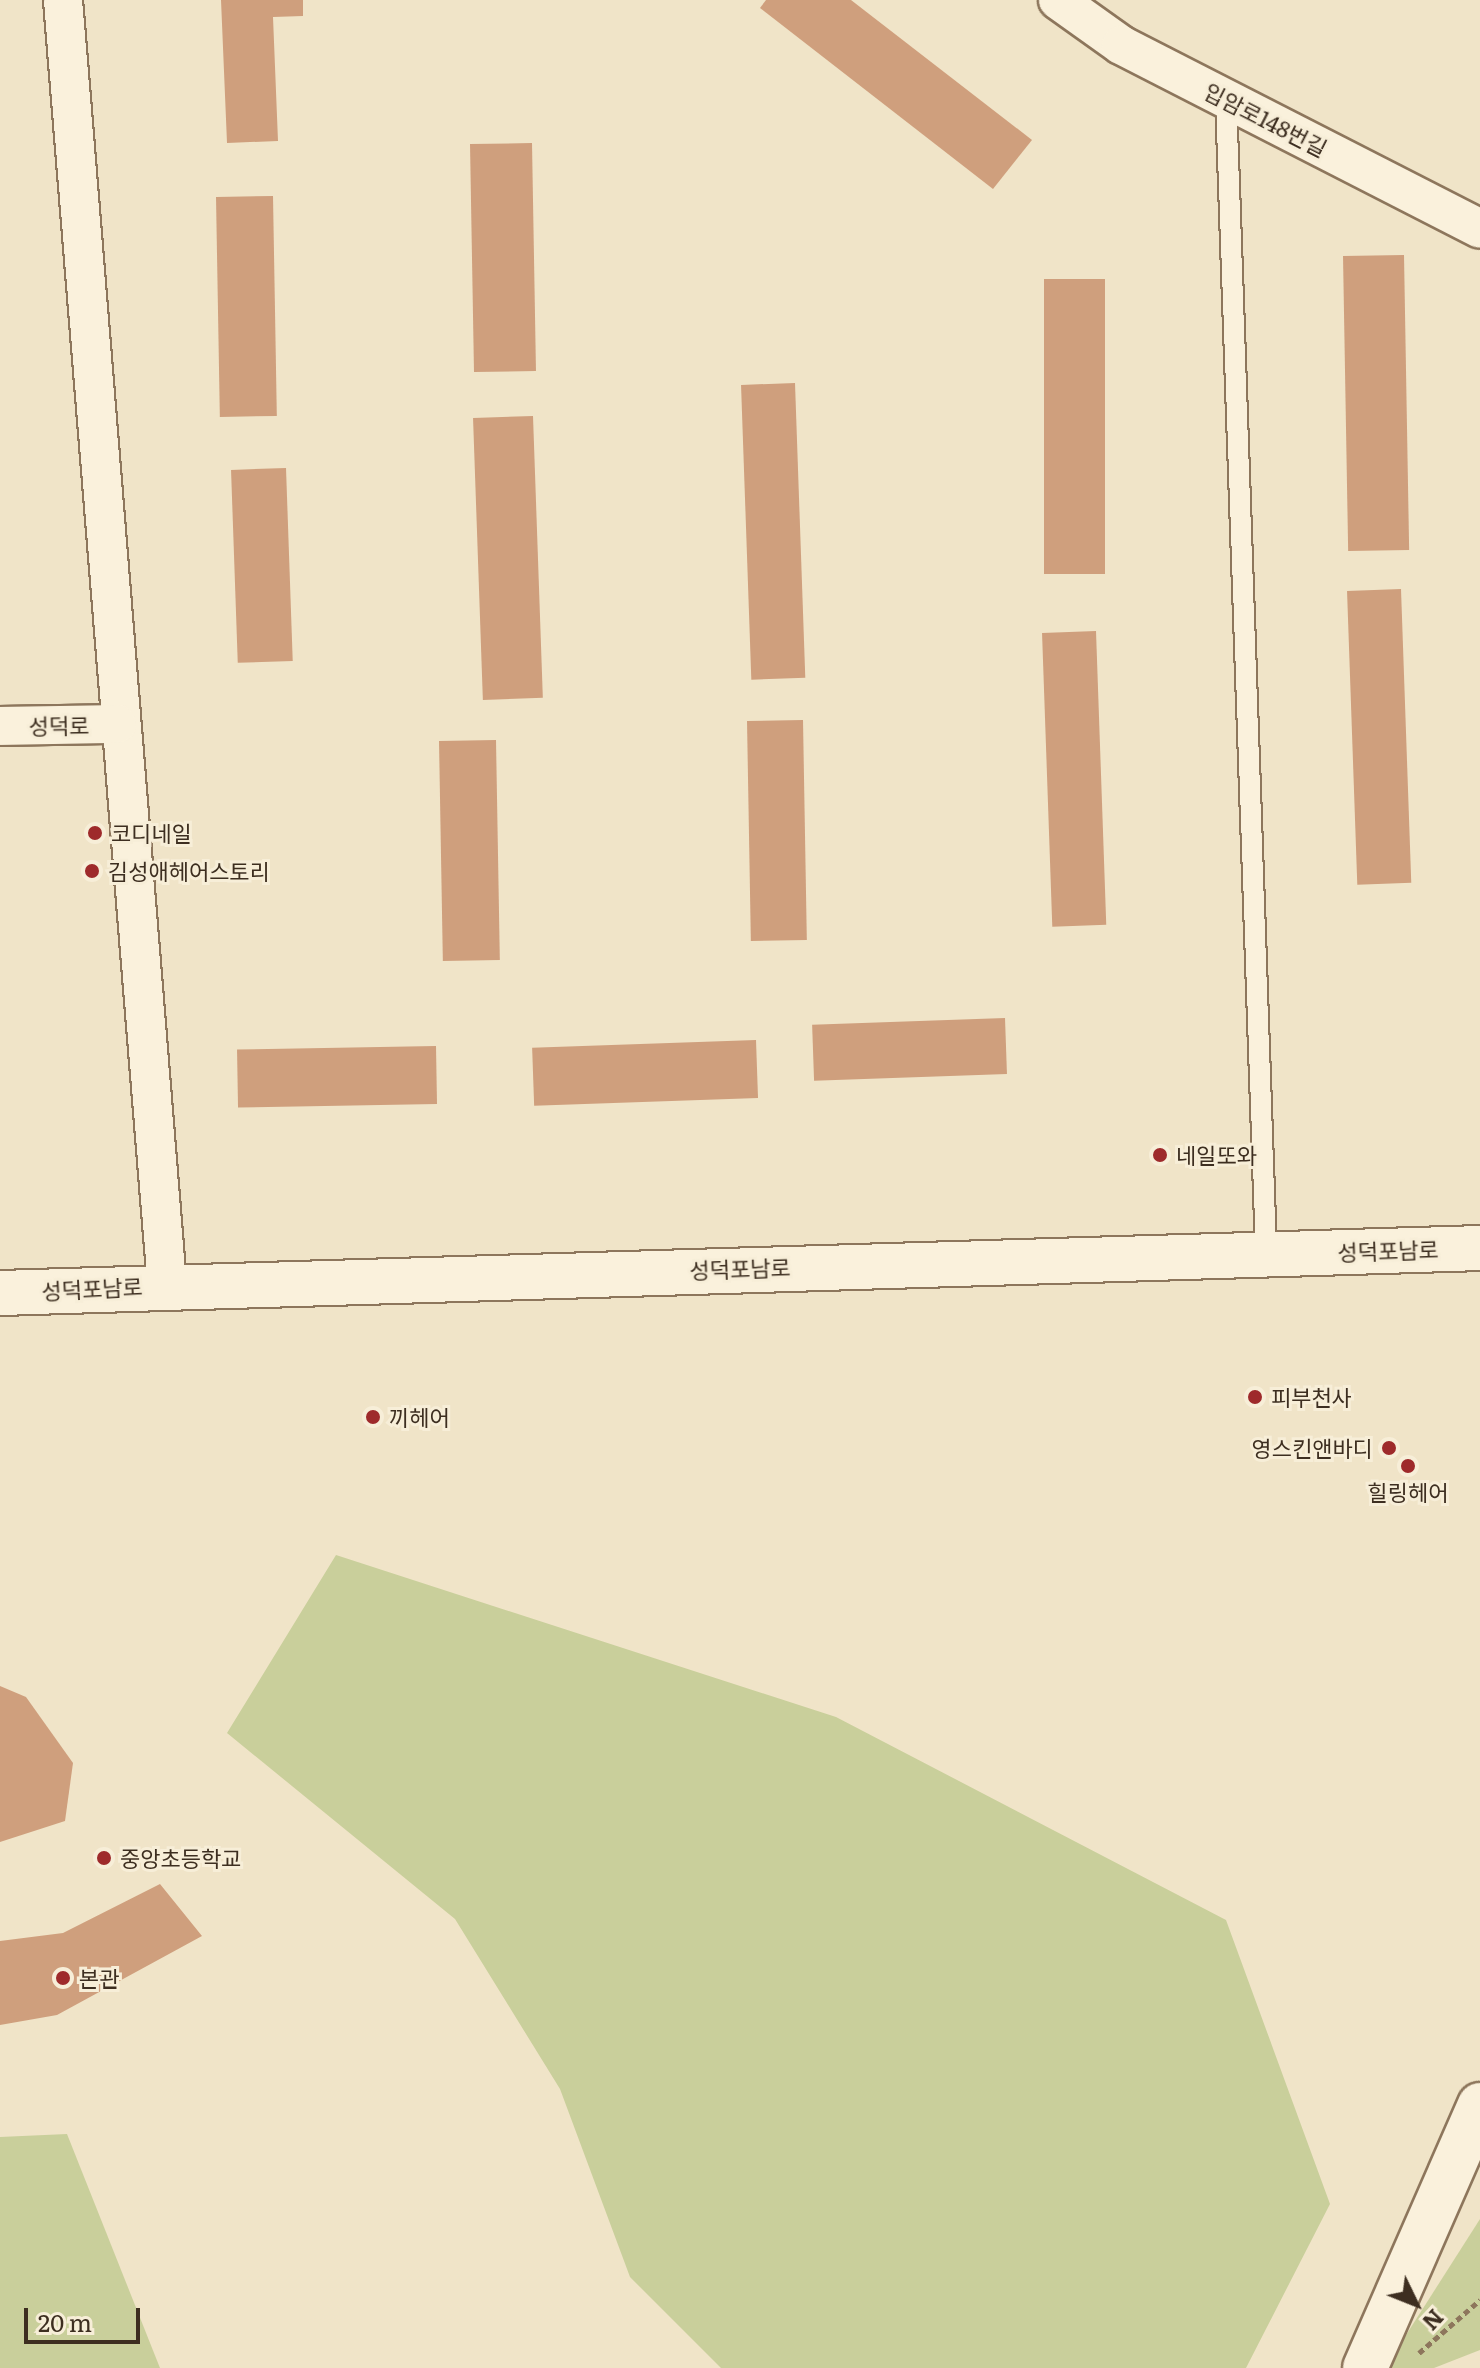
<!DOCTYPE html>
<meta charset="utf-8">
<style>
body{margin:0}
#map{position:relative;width:1480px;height:2368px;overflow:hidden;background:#f0e4c8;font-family:Literata,"Noto Sans KR",serif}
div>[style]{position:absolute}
.green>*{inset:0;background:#c9cf9b}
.building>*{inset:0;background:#cf9f7d;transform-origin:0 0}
.path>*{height:5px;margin-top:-2.5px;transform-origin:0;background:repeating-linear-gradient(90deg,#8d765c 0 6px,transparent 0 10px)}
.roads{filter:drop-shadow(2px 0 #8d765c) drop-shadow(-2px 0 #8d765c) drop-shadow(0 2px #8d765c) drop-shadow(0 -2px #8d765c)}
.lane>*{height:20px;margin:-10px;padding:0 10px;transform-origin:10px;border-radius:10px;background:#faf1dc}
.street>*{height:38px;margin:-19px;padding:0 19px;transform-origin:19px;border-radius:19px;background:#faf1dc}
.secondary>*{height:44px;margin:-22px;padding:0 22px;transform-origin:22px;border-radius:22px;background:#faf1dc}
.dots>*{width:22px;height:22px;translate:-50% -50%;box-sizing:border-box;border:4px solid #f7eed8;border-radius:50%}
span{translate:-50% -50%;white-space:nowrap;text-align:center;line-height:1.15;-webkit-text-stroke:6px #f7eed8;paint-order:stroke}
.street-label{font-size:22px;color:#3d2e20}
.poi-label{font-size:22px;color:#3d2e20}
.left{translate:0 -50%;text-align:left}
.right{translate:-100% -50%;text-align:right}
.north{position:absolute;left:1376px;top:2264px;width:80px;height:80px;-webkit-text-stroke:6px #f7eed8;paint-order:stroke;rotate:133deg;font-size:22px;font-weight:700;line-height:32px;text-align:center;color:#3d2e20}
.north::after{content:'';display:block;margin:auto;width:28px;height:36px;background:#3d2e20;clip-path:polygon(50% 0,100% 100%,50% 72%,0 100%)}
.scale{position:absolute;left:24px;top:2308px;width:116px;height:36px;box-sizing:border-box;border:4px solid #3d2e20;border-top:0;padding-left:10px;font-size:24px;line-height:28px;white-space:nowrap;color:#3d2e20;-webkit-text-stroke:6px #f7eed8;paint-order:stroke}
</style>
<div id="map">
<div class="green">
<div style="clip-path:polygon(336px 1555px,836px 1717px,1226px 1920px,1330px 2204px,1246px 2368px,721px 2368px,630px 2277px,560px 2089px,455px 1919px,227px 1733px)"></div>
<div style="clip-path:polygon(67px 2134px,160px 2368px,0 2368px,0 2137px)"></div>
<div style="clip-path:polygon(1480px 2219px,1480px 2350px,1434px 2368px,1385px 2368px)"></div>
</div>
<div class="building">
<div style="clip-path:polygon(221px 0,303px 0,303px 16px,273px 17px,278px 141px,227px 143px)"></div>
<div style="clip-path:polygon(766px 0,851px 0,1032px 140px,993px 189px,760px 8px)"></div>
<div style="left:532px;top:143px;width:228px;height:62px;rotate:89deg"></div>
<div style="left:273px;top:196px;width:220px;height:57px;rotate:89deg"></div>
<div style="left:1404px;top:255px;width:295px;height:61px;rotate:89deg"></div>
<div style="left:1044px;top:279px;width:61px;height:295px"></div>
<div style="left:795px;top:383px;width:295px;height:54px;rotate:88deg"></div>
<div style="left:533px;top:416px;width:282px;height:60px;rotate:88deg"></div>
<div style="left:286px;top:468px;width:193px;height:55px;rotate:88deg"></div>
<div style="left:1401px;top:589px;width:294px;height:54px;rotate:88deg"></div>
<div style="left:1096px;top:631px;width:294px;height:54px;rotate:88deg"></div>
<div style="left:803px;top:720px;width:220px;height:56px;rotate:89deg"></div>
<div style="left:496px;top:740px;width:220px;height:57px;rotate:89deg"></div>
<div style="left:1005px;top:1018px;width:56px;height:193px;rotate:88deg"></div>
<div style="left:756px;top:1040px;width:58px;height:224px;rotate:88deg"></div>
<div style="left:436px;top:1046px;width:58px;height:199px;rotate:89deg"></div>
<div style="clip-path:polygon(0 1686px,26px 1697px,73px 1763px,65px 1821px,0 1842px)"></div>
<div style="clip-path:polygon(160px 1884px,202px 1936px,57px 2015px,0 2025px,0 1941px,63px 1933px)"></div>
</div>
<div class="path">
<div style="left:1419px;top:2353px;width:81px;rotate:-41deg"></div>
</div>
<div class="roads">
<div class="lane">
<div style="left:1226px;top:99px;width:1155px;rotate:88.01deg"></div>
</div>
<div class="street">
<div style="left:63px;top:0;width:1287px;rotate:85.37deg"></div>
<div style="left:1058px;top:0;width:77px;rotate:35.5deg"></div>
<div style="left:1121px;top:45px;width:403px;rotate:27.1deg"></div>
<div style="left:0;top:726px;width:117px;rotate:-1deg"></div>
</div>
<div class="secondary">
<div style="left:0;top:1293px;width:1481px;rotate:-1.74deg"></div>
<div style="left:1365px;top:2368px;width:287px;rotate:-66.4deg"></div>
</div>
</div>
<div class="dots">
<div style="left:95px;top:833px;background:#9e2a2b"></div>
<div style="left:92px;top:871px;background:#9e2a2b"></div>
<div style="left:1160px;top:1155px;background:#9e2a2b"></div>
<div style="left:1255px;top:1397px;background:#9e2a2b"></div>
<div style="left:373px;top:1417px;background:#9e2a2b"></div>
<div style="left:1389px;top:1448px;background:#9e2a2b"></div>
<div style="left:1408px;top:1466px;background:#9e2a2b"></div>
<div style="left:104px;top:1858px;background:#9e2a2b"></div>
<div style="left:63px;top:1978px;background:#9e2a2b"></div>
</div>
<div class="street-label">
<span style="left:1266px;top:119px;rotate:27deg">입암로148번길</span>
<span style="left:59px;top:725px;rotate:-1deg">성덕로</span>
<span style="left:1388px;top:1250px;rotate:-2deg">성덕포남로</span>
<span style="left:740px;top:1268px;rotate:-2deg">성덕포남로</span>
<span style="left:92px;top:1288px;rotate:-3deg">성덕포남로</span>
</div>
<div class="poi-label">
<span class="left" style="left:111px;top:833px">코디네일</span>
<span class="left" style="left:108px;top:871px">김성애헤어스토리</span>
<span class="left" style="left:1176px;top:1155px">네일또와</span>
<span class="left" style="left:1271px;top:1397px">피부천사</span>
<span class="left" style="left:389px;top:1417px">끼헤어</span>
<span class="right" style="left:1373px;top:1448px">영스킨앤바디</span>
<span style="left:1408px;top:1492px">힐링헤어</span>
<span class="left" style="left:120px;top:1858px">중앙초등학교</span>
<span class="left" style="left:79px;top:1978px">본관</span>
</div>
<div class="north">N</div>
<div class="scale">20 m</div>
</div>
